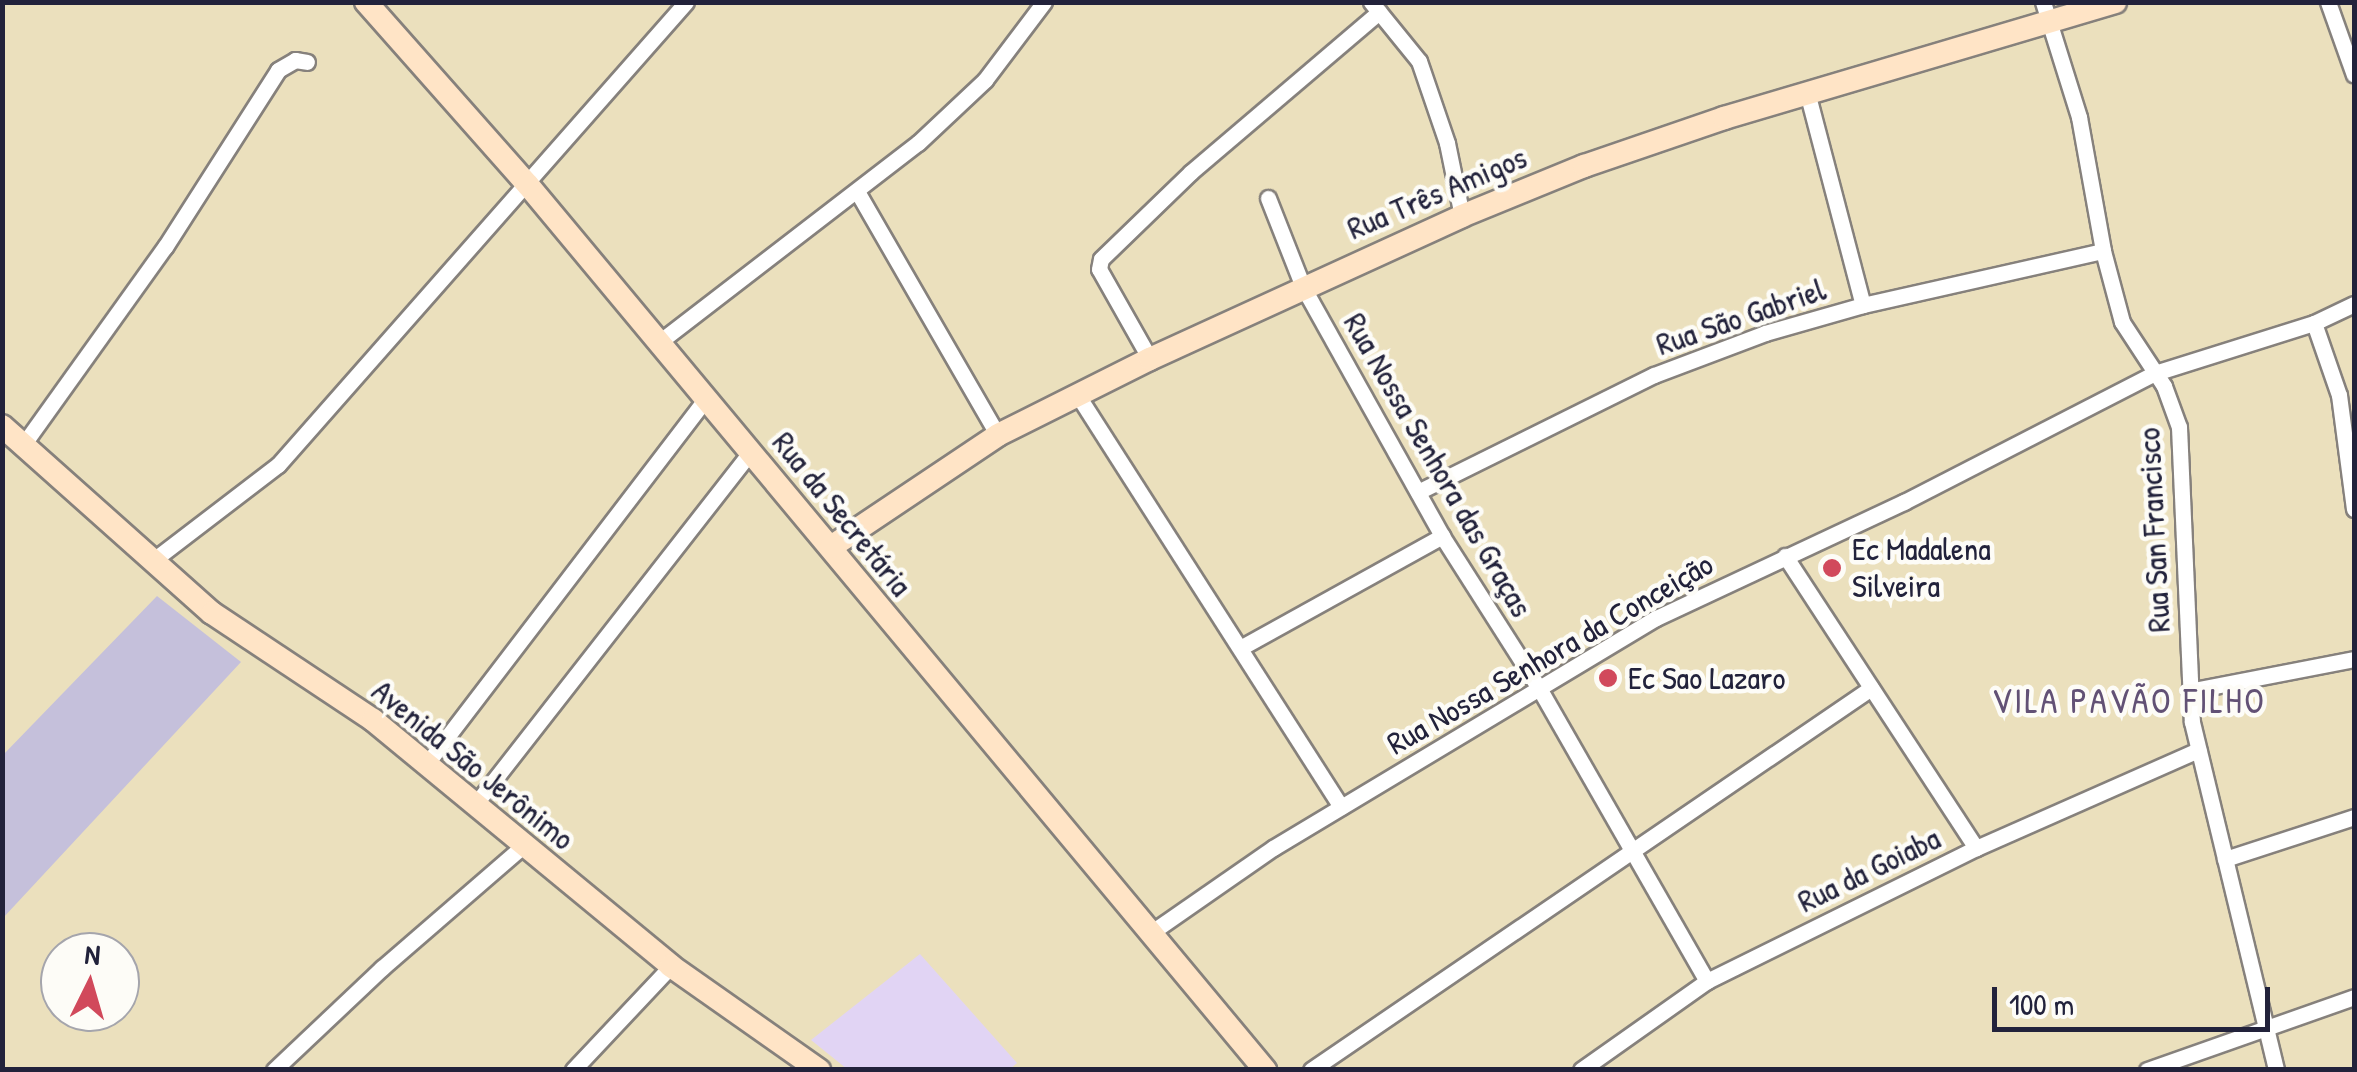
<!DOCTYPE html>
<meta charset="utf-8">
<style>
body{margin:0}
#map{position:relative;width:2357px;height:1072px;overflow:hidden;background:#ebe0bd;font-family:"Patrick Hand",sans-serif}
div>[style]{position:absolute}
.built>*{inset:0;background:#e1d4f4}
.industrial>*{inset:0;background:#c5c0db}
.roads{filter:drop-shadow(2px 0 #86817c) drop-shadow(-2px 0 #86817c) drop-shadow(0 2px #86817c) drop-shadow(0 -2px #86817c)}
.street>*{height:15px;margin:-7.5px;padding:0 7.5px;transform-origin:7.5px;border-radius:7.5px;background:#fff}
.secondary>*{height:22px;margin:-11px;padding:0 11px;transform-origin:11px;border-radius:11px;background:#ffe4c6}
.dots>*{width:28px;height:28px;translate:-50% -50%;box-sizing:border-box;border:5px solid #fdfcf7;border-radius:50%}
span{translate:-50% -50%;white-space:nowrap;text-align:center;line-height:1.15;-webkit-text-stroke:9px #fdfcf7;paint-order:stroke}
.street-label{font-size:32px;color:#22223b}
.poi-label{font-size:32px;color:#22223b}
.left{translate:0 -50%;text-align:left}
.neighbourhood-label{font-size:35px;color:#625175;letter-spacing:2.5px}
.frame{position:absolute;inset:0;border:5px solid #22223b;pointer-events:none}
.north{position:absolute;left:40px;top:932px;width:100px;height:100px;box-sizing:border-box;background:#fdfcf7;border:2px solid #a5a5ac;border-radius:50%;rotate:5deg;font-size:28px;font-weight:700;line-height:40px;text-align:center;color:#22223b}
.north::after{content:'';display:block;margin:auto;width:35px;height:45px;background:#d1495b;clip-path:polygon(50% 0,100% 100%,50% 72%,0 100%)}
.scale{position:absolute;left:1992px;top:987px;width:278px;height:45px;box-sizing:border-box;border:5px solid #22223b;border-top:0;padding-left:12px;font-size:30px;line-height:35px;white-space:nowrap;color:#22223b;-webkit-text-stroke:8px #fdfcf7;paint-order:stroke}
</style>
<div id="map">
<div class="built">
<div style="clip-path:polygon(920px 954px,1017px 1063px,1009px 1070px,847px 1069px,811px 1040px)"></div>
</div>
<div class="industrial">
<div style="clip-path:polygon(157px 596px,241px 662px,3px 918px,3px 755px)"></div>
</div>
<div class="roads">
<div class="street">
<div style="left:1371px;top:2px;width:76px;rotate:50.9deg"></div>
<div style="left:1419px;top:61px;width:87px;rotate:71.1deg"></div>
<div style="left:1447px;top:143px;width:75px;rotate:78.4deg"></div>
<div style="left:2043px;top:2px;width:121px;rotate:72.6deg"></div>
<div style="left:2079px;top:117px;width:136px;rotate:79.8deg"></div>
<div style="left:2103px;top:251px;width:73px;rotate:75deg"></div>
<div style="left:2122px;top:322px;width:77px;rotate:56.7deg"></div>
<div style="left:2164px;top:386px;width:44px;rotate:69.9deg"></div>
<div style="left:2179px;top:427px;width:295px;rotate:87.5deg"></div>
<div style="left:2192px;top:722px;width:358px;rotate:76.4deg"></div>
<div style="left:2328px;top:2px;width:77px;rotate:70.4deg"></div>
<div style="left:1807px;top:92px;width:220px;rotate:75.3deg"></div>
<div style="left:858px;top:193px;width:280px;rotate:60deg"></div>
<div style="left:1268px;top:198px;width:96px;rotate:68.5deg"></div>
<div style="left:1303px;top:287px;width:285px;rotate:60.8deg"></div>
<div style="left:1442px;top:536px;width:180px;rotate:57.5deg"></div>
<div style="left:1539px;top:688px;width:338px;rotate:60.2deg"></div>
<div style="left:2314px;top:323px;width:76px;rotate:70.9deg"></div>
<div style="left:2339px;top:395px;width:115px;rotate:82.5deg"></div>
<div style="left:658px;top:343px;width:328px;rotate:-37.6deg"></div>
<div style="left:918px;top:143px;width:92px;rotate:-43.2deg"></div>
<div style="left:985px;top:80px;width:98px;rotate:-52.9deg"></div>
<div style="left:1150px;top:359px;width:103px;rotate:-119.5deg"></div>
<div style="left:1099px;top:269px;width:10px;rotate:-79deg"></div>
<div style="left:1101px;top:259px;width:125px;rotate:-44deg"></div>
<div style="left:1191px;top:172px;width:247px;rotate:-40.4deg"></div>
<div style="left:1077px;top:394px;width:490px;rotate:57.4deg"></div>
<div style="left:23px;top:445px;width:244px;rotate:-54.4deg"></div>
<div style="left:165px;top:247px;width:210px;rotate:-57.4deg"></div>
<div style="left:278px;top:70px;width:20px;rotate:-30deg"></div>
<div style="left:295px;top:60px;width:12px;rotate:9deg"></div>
<div style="left:1418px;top:492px;width:263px;rotate:-26.4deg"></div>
<div style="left:1654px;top:375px;width:119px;rotate:-20.7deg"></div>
<div style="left:1765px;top:333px;width:102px;rotate:-15.9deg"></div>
<div style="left:1863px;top:305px;width:246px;rotate:-12.7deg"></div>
<div style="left:1785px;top:556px;width:349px;rotate:56.8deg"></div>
<div style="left:151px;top:562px;width:160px;rotate:-37.4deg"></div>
<div style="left:278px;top:465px;width:617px;rotate:-48.61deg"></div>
<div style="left:1242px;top:647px;width:229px;rotate:-29deg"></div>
<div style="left:2189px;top:691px;width:168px;rotate:-11deg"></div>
<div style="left:428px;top:762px;width:458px;rotate:-52.6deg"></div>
<div style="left:477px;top:802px;width:444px;rotate:-52deg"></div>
<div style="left:2225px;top:859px;width:136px;rotate:-18deg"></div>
<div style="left:1152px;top:932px;width:147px;rotate:-34.8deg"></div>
<div style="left:1273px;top:848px;width:447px;rotate:-31deg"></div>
<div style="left:1656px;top:618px;width:274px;rotate:-25.1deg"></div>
<div style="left:1904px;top:502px;width:282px;rotate:-27.2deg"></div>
<div style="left:2155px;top:373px;width:167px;rotate:-17.5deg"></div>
<div style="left:2314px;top:323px;width:44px;rotate:-25.4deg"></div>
<div style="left:274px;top:1070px;width:149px;rotate:-43.4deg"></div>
<div style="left:382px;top:968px;width:186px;rotate:-40.9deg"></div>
<div style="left:573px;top:1070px;width:143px;rotate:-46.7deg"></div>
<div style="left:1311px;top:1070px;width:678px;rotate:-34.3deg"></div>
<div style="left:1581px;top:1070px;width:154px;rotate:-35.2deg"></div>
<div style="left:1707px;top:981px;width:300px;rotate:-26.3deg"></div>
<div style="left:1976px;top:848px;width:243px;rotate:-23.8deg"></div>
<div style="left:2147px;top:1070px;width:219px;rotate:-19.4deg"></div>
</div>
<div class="secondary">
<div style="left:366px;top:2px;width:244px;rotate:48.5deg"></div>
<div style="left:528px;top:185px;width:1152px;rotate:50.21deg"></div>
<div style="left:2px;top:426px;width:281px;rotate:41.7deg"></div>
<div style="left:212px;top:613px;width:193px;rotate:33.6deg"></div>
<div style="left:373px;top:720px;width:386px;rotate:39.5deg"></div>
<div style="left:671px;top:966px;width:181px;rotate:35.1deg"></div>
<div style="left:831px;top:547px;width:201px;rotate:-33.8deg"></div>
<div style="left:998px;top:435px;width:170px;rotate:-26.6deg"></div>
<div style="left:1150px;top:359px;width:343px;rotate:-24.6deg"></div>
<div style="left:1462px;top:216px;width:132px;rotate:-22.3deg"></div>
<div style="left:1584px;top:166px;width:148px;rotate:-18.9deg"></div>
<div style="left:1724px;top:118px;width:408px;rotate:-16.5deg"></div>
</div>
</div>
<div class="dots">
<div style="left:1832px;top:568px;background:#d1495b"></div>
<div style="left:1608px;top:678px;background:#d1495b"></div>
</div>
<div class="street-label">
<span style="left:1437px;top:193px;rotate:-23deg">Rua Três Amigos</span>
<span style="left:1741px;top:317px;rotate:-19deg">Rua São Gabriel</span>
<span style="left:1438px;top:465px;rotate:60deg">Rua Nossa Senhora das Graças</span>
<span style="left:842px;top:514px;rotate:51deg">Rua da Secretária</span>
<span style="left:2154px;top:530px;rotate:-93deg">Rua San Francisco</span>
<span style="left:1550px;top:654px;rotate:-30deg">Rua Nossa Senhora da Conceição</span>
<span style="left:473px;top:765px;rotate:39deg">Avenida São Jerônimo</span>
<span style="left:1869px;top:870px;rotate:-26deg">Rua da Goiaba</span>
</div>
<div class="poi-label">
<span class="left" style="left:1852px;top:568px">Ec Madalena<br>Silveira</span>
<span class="left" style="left:1628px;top:678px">Ec Sao Lazaro</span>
</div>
<div class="neighbourhood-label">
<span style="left:2129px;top:701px">VILA PAVÃO FILHO</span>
</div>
<div class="frame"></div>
<div class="north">N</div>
<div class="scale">100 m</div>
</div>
